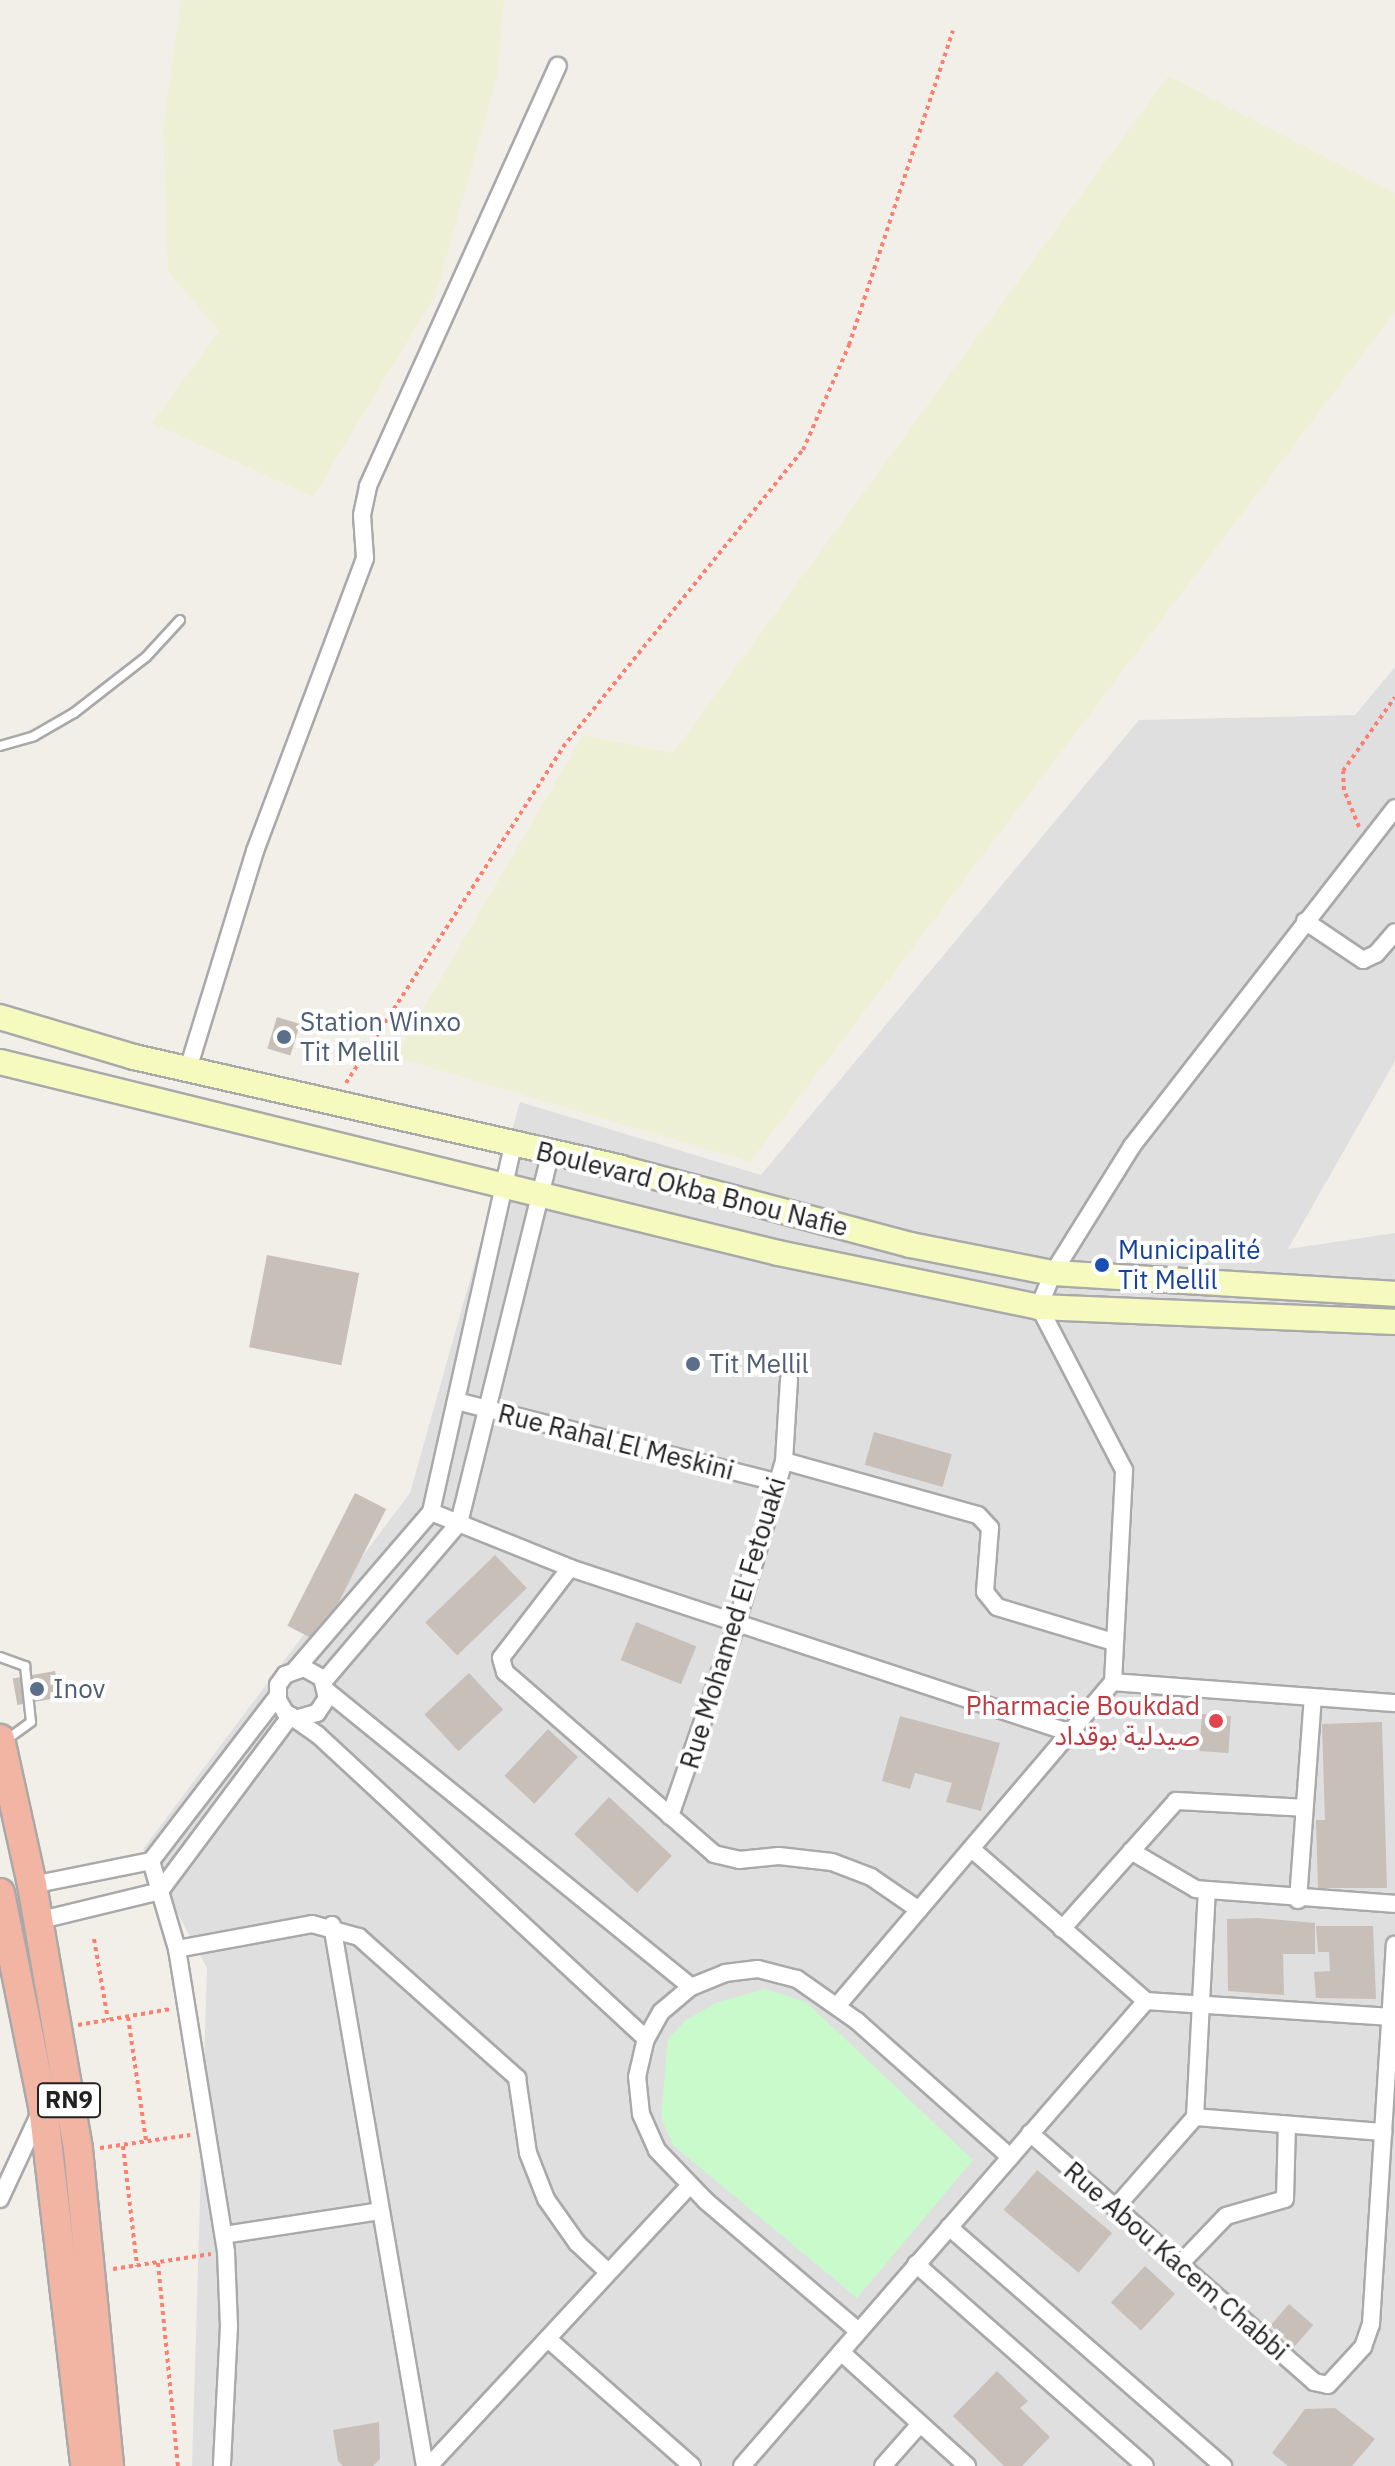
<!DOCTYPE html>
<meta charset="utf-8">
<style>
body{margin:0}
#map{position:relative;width:1395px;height:2466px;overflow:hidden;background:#f2efe9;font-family:"IBM Plex Sans","Noto Sans Arabic",sans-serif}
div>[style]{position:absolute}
.residential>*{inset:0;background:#e0dfdf}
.farmland>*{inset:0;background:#eef0d5}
.park>*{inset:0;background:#c8facc}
.building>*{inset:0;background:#c7bfb8;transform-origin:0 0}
.path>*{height:4px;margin-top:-2px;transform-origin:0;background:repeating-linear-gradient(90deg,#fa8072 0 4px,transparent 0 8px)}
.roads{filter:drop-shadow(2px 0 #a9a9a9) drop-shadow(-2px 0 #a9a9a9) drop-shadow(0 2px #a9a9a9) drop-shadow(0 -2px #a9a9a9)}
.service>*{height:8px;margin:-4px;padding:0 4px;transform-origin:4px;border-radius:4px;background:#fff}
.minor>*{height:16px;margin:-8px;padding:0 8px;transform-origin:8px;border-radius:8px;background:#fff}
.secondary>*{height:24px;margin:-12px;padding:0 12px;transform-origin:12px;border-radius:12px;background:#f7fabf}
.trunk>*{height:28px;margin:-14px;padding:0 14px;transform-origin:14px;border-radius:14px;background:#f2b4a3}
.dots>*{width:22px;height:22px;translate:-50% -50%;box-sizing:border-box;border:4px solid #fff;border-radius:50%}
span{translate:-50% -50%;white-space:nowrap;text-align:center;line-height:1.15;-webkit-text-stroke:8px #fff;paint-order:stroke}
.shield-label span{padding:2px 6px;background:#fff;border:2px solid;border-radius:6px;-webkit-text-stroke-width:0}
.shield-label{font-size:24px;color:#222;font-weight:700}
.service-label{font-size:26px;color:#4e5e75}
.left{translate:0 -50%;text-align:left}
.street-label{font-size:26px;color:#222}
.transit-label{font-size:26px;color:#164399}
.health-label{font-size:26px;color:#be3a42}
.right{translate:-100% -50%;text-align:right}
</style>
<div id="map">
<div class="residential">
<div style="clip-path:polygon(1395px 667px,1395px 1061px,1288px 1249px,1395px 1233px,1395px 2466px,192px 2466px,207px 1968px,143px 1849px,410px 1493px,520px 1102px,761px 1175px,1139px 720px,1355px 715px)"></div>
</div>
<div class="farmland">
<div style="clip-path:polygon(181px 0,504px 0,498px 74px,436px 294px,313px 497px,152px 423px,219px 331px,168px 272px,163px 127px)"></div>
<div style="clip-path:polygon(1168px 76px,1395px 193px,1395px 312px,750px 1162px,395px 1057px,583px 735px,673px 753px)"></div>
</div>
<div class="park">
<div style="clip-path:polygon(765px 1989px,806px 2002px,973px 2160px,857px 2298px,673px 2145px,661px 2118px,668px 2039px,686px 2020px,716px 2003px)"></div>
</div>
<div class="building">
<div style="left:277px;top:1017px;width:24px;height:33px;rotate:17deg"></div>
<div style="left:267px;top:1255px;width:94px;height:94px;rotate:11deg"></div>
<div style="left:874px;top:1432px;width:81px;height:34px;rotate:16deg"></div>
<div style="left:355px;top:1493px;width:35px;height:149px;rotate:27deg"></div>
<div style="left:495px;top:1555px;width:46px;height:97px;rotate:46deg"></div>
<div style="left:636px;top:1622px;width:65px;height:41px;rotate:22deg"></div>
<div style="left:55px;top:1671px;width:27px;height:43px;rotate:80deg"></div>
<div style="left:469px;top:1673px;width:50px;height:61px;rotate:47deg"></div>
<div style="left:1202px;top:1714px;width:29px;height:37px;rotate:4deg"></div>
<div style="clip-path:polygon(900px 1716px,1000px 1743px,981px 1811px,946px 1802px,952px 1783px,915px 1773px,910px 1789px,882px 1781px)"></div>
<div style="clip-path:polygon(1382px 1722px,1387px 1888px,1318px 1888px,1316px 1820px,1325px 1820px,1322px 1724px)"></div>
<div style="left:548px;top:1729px;width:41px;height:64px;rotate:43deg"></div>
<div style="left:609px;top:1797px;width:86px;height:51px;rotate:43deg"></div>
<div style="clip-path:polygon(1258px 1918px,1315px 1923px,1315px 1954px,1283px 1954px,1284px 1995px,1228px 1991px,1227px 1919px)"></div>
<div style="clip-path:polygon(1316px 1926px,1373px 1926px,1376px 1999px,1316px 1998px,1314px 1972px,1330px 1971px,1329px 1952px,1318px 1952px)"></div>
<div style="left:1037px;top:2170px;width:98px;height:52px;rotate:40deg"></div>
<div style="left:1145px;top:2266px;width:41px;height:50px;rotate:43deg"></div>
<div style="left:1289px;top:2304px;width:32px;height:28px;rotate:41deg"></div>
<div style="clip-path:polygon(997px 2371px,1028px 2401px,1020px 2408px,1050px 2437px,1022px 2466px,1004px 2466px,953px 2416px)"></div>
<div style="clip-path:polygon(1335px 2408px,1375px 2439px,1352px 2466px,1288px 2466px,1272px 2453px,1305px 2409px)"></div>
<div style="clip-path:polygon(379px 2422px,380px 2459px,373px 2466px,343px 2466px,338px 2461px,333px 2430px)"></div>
</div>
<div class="path">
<div style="left:1359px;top:827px;width:40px;rotate:-112deg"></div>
<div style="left:1344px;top:790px;width:19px;rotate:-93deg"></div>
<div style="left:1343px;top:771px;width:90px;rotate:-54.9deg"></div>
<div style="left:346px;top:1083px;width:400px;rotate:-57.1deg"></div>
<div style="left:563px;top:747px;width:382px;rotate:-51.1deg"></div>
<div style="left:803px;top:450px;width:115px;rotate:-66.3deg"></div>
<div style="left:849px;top:345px;width:331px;rotate:-71.7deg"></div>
<div style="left:94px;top:1939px;width:82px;rotate:80.2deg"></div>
<div style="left:128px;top:2017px;width:125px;rotate:81.7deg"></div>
<div style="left:78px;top:2025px;width:94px;rotate:-9.8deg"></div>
<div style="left:123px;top:2146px;width:121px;rotate:83.3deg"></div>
<div style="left:100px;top:2148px;width:91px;rotate:-8.2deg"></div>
<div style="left:158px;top:2263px;width:204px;rotate:84.4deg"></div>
<div style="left:113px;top:2269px;width:99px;rotate:-8.7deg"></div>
</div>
<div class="roads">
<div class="service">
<div style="left:0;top:746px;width:35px;rotate:-16deg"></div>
<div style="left:34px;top:736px;width:46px;rotate:-29.9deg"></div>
<div style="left:74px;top:713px;width:91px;rotate:-37.9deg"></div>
<div style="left:146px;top:657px;width:50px;rotate:-47.4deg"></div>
<div style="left:0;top:1657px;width:27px;rotate:20deg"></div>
<div style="left:25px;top:1666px;width:56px;rotate:83.9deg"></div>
<div style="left:31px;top:1722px;width:32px;rotate:144deg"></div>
</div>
<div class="minor">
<div style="left:1305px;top:921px;width:70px;rotate:33.9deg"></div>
<div style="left:1363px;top:960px;width:14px;rotate:-25deg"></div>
<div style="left:1376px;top:954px;width:29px;rotate:-49deg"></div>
<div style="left:188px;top:1069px;width:228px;rotate:-72.9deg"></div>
<div style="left:255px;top:851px;width:313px;rotate:-69.4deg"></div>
<div style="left:365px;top:558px;width:43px;rotate:-94deg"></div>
<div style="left:362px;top:515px;width:30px;rotate:-78deg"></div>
<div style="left:368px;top:486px;width:461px;rotate:-65.7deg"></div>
<div style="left:456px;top:1401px;width:331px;rotate:14.2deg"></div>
<div style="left:784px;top:1461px;width:201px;rotate:15.6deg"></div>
<div style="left:978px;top:1515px;width:18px;rotate:47deg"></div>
<div style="left:990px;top:1528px;width:64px;rotate:94.5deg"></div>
<div style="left:985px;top:1592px;width:19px;rotate:51deg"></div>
<div style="left:997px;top:1607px;width:122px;rotate:16.7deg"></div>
<div style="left:431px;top:1512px;width:150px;rotate:21.9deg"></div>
<div style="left:570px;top:1568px;width:527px;rotate:18.23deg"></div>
<div style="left:570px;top:1568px;width:113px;rotate:127.5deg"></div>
<div style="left:501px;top:1658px;width:15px;rotate:74deg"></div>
<div style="left:505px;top:1672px;width:277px;rotate:41deg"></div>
<div style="left:714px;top:1854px;width:26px;rotate:13deg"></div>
<div style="left:739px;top:1860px;width:40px;rotate:-5.7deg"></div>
<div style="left:779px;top:1856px;width:53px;rotate:6.5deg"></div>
<div style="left:832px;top:1862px;width:42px;rotate:21deg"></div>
<div style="left:871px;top:1877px;width:58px;rotate:34.5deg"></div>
<div style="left:296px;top:1669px;width:207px;rotate:-49.3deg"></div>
<div style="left:431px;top:1512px;width:379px;rotate:-77.4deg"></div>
<div style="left:324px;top:1681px;width:208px;rotate:-49.5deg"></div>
<div style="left:459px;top:1523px;width:382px;rotate:-76.1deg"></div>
<div style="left:1113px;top:1682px;width:283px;rotate:4.3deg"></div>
<div style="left:327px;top:1691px;width:469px;rotate:39.1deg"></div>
<div style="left:299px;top:1718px;width:19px;rotate:-16deg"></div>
<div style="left:317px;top:1713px;width:18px;rotate:-56deg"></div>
<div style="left:327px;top:1698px;width:21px;rotate:-104deg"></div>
<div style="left:322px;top:1678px;width:21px;rotate:-151deg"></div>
<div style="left:304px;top:1668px;width:20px;rotate:160deg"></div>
<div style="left:285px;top:1675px;width:12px;rotate:125deg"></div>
<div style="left:278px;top:1685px;width:15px;rotate:90deg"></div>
<div style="left:278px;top:1700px;width:14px;rotate:60deg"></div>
<div style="left:285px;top:1712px;width:40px;rotate:34.9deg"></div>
<div style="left:318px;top:1735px;width:447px;rotate:42.8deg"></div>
<div style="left:670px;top:1816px;width:202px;rotate:-70.9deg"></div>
<div style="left:736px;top:1625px;width:171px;rotate:-73.7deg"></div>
<div style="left:784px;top:1461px;width:82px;rotate:-86.5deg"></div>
<div style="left:974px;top:1851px;width:228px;rotate:41.1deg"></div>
<div style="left:1131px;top:1851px;width:75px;rotate:30.3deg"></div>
<div style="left:1196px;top:1889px;width:200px;rotate:4.3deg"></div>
<div style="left:151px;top:1861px;width:92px;rotate:73.5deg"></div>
<div style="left:177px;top:1949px;width:307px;rotate:80.8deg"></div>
<div style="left:226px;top:2252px;width:74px;rotate:87.7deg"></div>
<div style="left:229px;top:2326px;width:140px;rotate:92.9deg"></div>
<div style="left:32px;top:1885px;width:121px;rotate:-11.4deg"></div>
<div style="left:151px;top:1861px;width:207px;rotate:-52.5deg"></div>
<div style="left:1298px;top:1900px;width:203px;rotate:-85.8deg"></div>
<div style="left:37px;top:1921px;width:127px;rotate:-13.7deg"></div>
<div style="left:160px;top:1891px;width:219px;rotate:-53.3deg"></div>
<div style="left:332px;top:1925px;width:549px;rotate:80.25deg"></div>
<div style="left:1062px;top:1929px;width:171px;rotate:-48.3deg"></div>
<div style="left:1176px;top:1801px;width:128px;rotate:3.1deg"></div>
<div style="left:177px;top:1949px;width:137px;rotate:-10.5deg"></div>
<div style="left:312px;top:1924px;width:49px;rotate:15.5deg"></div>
<div style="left:359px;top:1937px;width:212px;rotate:41.7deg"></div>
<div style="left:517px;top:2078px;width:76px;rotate:81.7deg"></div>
<div style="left:528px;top:2153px;width:49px;rotate:68.6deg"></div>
<div style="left:546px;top:2199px;width:54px;rotate:54.8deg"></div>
<div style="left:577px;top:2243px;width:42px;rotate:43.1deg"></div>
<div style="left:1146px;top:2001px;width:250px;rotate:3.7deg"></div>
<div style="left:837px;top:2006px;width:426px;rotate:-49.6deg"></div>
<div style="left:1113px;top:1682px;width:212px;rotate:-87deg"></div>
<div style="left:1124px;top:1470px;width:184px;rotate:-117.5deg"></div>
<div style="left:1039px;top:1307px;width:37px;rotate:-68deg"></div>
<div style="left:1053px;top:1273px;width:150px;rotate:-58.1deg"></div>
<div style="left:1132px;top:1146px;width:428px;rotate:-52.1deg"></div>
<div style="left:1195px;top:2117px;width:189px;rotate:4.6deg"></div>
<div style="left:1030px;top:2133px;width:378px;rotate:41.2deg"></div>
<div style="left:1314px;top:2382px;width:14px;rotate:12deg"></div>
<div style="left:1328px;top:2385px;width:52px;rotate:-47.4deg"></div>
<div style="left:1363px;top:2347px;width:24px;rotate:-71deg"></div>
<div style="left:1371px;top:2324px;width:380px;rotate:-86.4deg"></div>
<div style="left:0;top:2199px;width:93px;rotate:-65.1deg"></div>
<div style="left:1116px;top:2207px;width:120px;rotate:-48.7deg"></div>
<div style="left:1195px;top:2117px;width:226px;rotate:-87deg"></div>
<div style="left:949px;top:2227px;width:364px;rotate:41.1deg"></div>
<div style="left:224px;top:2235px;width:158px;rotate:-8.7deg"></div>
<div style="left:916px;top:2264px;width:305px;rotate:41.4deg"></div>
<div style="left:1180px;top:2264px;width:66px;rotate:-46.2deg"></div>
<div style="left:1226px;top:2216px;width:61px;rotate:-16.1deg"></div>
<div style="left:1285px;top:2199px;width:74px;rotate:-88.5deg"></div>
<div style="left:857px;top:2330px;width:199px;rotate:-139.5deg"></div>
<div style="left:706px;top:2201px;width:71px;rotate:-133.9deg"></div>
<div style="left:657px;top:2150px;width:39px;rotate:-114deg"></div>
<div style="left:641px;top:2114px;width:37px;rotate:-96deg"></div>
<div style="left:637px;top:2077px;width:39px;rotate:-77deg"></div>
<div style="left:646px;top:2039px;width:31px;rotate:-61deg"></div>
<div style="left:661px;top:2012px;width:39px;rotate:-40deg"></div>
<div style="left:691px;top:1987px;width:37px;rotate:-22deg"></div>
<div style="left:725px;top:1973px;width:33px;rotate:-7deg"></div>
<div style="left:758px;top:1969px;width:40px;rotate:14.4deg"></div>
<div style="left:797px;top:1979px;width:73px;rotate:35deg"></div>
<div style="left:857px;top:2021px;width:205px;rotate:41.6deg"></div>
<div style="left:548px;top:2339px;width:192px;rotate:41.4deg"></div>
<div style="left:841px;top:2352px;width:170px;rotate:42.1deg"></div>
<div style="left:429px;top:2466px;width:382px;rotate:-47.1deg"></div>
<div style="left:742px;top:2466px;width:616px;rotate:-49.02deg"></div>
<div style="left:883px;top:2466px;width:56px;rotate:-48.6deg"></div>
</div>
<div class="secondary">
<div style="left:0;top:1017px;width:140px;rotate:16.6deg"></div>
<div style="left:134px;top:1057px;width:499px;rotate:12.8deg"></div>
<div style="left:621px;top:1168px;width:300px;rotate:14.9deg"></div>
<div style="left:911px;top:1245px;width:145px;rotate:11.2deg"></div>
<div style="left:1053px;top:1273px;width:343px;rotate:3.5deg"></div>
<div style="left:0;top:1062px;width:801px;rotate:13.79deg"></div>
<div style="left:778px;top:1253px;width:267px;rotate:11.7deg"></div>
<div style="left:1039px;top:1307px;width:356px;rotate:2.4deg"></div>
</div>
<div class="trunk">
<div style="left:0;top:1739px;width:149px;rotate:77.6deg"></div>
<div style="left:32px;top:1885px;width:268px;rotate:80.1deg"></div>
<div style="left:78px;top:2149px;width:319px;rotate:84.4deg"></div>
<div style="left:0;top:1893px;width:217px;rotate:78.6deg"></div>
<div style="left:43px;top:2106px;width:362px;rotate:83.3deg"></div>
</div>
</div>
<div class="dots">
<div style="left:284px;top:1037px;background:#5c6f8a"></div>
<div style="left:1102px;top:1265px;background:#1a4fb4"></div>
<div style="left:693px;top:1364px;background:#5c6f8a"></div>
<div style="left:37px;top:1689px;background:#5c6f8a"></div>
<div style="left:1216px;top:1721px;background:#e0444e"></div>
</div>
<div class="shield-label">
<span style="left:69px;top:2100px">RN9</span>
</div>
<div class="service-label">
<span class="left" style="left:300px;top:1037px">Station Winxo<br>Tit Mellil</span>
<span class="left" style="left:709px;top:1364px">Tit Mellil</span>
<span class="left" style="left:53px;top:1689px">Inov</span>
</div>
<div class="street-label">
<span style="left:692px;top:1189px;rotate:14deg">Boulevard Okba Bnou Nafie</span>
<span style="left:616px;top:1442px;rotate:14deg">Rue Rahal El Meskini</span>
<span style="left:733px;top:1623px;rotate:-73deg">Rue Mohamed El Fetouaki</span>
<span style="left:1176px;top:2261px;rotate:41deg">Rue Abou Kacem Chabbi</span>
</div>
<div class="transit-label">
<span class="left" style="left:1118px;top:1265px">Municipalité<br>Tit Mellil</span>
</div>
<div class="health-label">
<span class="right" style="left:1200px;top:1721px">Pharmacie Boukdad<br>صيدلية بوقداد</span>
</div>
</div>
